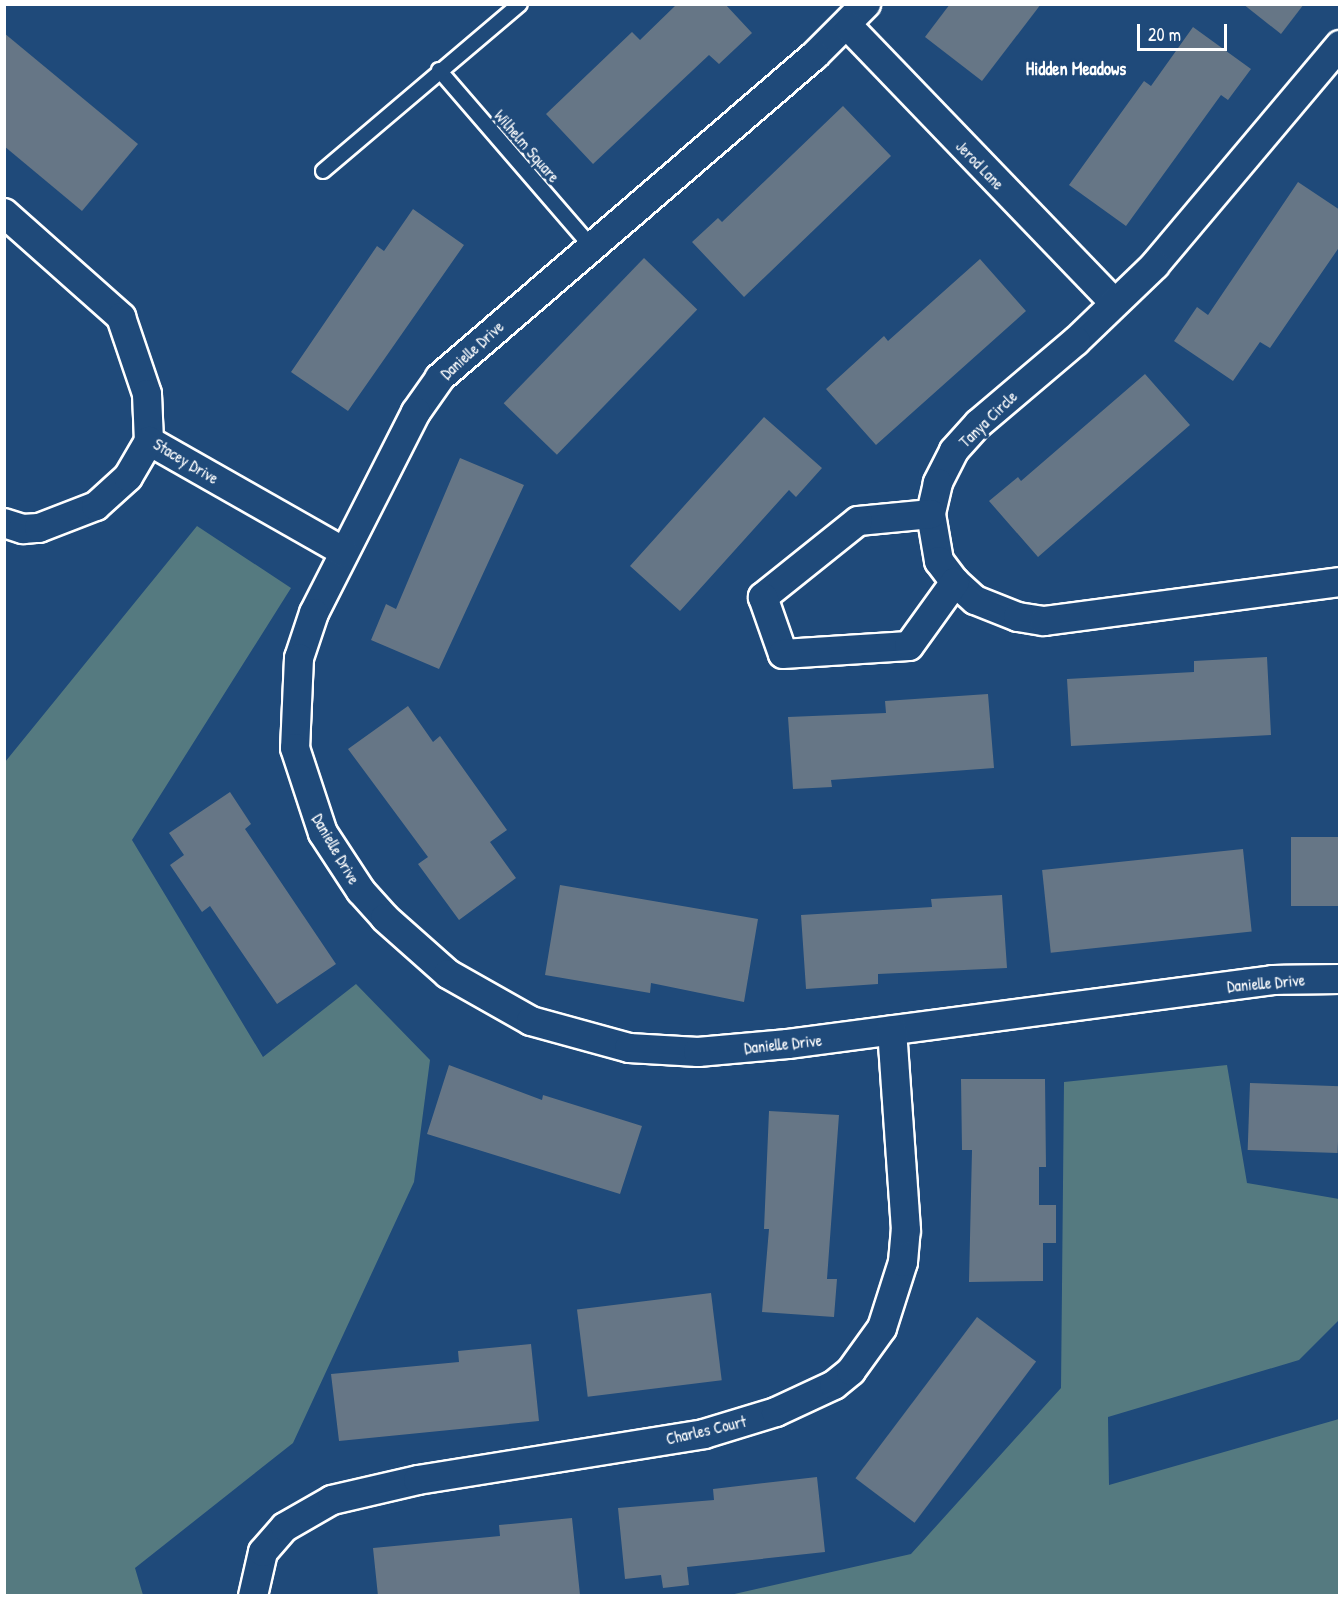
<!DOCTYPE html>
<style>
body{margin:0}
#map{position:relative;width:1344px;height:1600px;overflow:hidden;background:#1f4a7a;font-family:"Patrick Hand",sans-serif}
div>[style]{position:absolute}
.green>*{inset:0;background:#557a80}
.building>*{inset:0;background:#667686;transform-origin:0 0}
.roads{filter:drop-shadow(2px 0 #fff) drop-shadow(-2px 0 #fff) drop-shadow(0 2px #fff) drop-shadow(0 -2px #fff)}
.service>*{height:14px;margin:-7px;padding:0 7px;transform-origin:7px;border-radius:7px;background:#1f4a7a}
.minor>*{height:28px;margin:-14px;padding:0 14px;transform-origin:14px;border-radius:14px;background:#1f4a7a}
span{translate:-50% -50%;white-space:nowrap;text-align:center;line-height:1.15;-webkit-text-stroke:6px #1f4a7a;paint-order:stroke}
.street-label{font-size:16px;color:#fff}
.neighbourhood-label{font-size:18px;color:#fff;font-weight:700}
.frame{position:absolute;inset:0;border:6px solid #fff;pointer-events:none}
.scale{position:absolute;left:1137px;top:24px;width:90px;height:27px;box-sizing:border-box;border:3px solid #fff;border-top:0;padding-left:8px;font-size:18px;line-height:21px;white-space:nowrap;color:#fff;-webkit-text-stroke:4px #1f4a7a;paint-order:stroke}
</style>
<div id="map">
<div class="green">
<div style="clip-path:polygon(197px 526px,291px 588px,132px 840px,263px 1057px,356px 984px,430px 1060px,414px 1182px,293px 1443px,135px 1568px,143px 1595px,5px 1595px,5px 762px)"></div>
<div style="clip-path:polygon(1227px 1065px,1247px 1183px,1339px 1199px,1339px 1320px,1299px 1360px,1108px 1417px,1109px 1485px,1339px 1419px,1339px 1595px,730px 1595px,911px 1554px,1061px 1388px,1064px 1082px)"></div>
</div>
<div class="building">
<div style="clip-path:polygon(677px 4px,725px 4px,752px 33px,719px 64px,709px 55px,593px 164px,546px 114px,632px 32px,640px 40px)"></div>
<div style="clip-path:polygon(950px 4px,1041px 4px,982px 81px,925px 37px)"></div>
<div style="clip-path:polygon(1243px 4px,1304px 4px,1281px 34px)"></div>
<div style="clip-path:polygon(1193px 27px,1251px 69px,1228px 100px,1221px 95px,1126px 226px,1069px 185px,1144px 81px,1151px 86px)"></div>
<div style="clip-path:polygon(4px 33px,138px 144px,82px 211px,4px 146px)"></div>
<div style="clip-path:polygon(843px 106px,891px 156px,744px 297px,692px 242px,718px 218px,722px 222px)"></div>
<div style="clip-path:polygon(1298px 182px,1340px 210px,1340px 246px,1270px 348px,1260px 342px,1233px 381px,1174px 341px,1197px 307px,1208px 315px)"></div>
<div style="clip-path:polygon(413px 209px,464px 245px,348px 411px,291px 372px,377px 246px,384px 251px)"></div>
<div style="left:644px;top:258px;width:74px;height:202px;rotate:44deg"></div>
<div style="clip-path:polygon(980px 259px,1026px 311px,876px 445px,826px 389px,884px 336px,888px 341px)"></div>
<div style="clip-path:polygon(1145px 374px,1190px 425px,1038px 557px,989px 501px,1018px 477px,1021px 481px)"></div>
<div style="clip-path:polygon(764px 417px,822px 468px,796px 497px,789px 490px,680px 611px,630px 566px)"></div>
<div style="clip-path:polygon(460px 458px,524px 485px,439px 669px,371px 640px,386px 604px,396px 609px)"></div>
<div style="clip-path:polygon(1267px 657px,1271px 735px,1071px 746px,1067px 679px,1194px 672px,1194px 661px)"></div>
<div style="clip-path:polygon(988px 694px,994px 768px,831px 780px,832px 787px,793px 789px,788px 717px,886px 713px,885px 701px)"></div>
<div style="clip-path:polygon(408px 706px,433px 742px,440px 736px,507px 830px,490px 842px,516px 878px,459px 920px,418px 864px,428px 857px,348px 749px)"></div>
<div style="clip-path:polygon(230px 792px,251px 824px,245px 829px,336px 964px,277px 1004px,210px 906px,202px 912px,170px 865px,184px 855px,169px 833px)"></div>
<div style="left:1340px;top:837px;width:69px;height:49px;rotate:90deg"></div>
<div style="left:1243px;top:849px;width:83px;height:202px;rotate:84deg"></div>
<div style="clip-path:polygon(560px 885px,758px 919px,744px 1002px,651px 983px,650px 993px,545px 975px)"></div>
<div style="clip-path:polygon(1002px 895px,1007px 968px,878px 974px,878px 984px,806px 989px,801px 915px,932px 907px,931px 899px)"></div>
<div style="clip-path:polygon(449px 1065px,542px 1100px,543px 1095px,642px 1126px,620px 1194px,427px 1134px)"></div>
<div style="clip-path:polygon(961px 1079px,1045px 1079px,1046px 1167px,1039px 1167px,1039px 1205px,1056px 1205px,1056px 1243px,1043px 1243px,1043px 1281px,969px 1282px,972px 1150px,962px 1150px)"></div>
<div style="left:1250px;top:1083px;width:90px;height:67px;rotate:2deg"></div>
<div style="clip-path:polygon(769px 1111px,839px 1115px,827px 1279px,837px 1279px,834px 1317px,762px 1312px,769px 1229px,764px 1229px)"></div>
<div style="left:711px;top:1293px;width:88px;height:135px;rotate:83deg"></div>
<div style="left:977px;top:1317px;width:74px;height:202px;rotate:37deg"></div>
<div style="clip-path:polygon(531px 1344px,539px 1421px,339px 1441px,331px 1374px,459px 1362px,458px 1351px)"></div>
<div style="clip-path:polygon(817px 1477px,825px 1552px,687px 1567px,689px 1585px,663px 1588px,661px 1575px,625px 1579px,618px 1508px,714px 1500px,713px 1489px)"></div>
<div style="clip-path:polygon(572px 1518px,580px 1595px,378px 1596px,373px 1548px,500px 1536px,499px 1525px)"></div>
</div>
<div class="roads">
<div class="service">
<div style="left:439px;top:70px;width:231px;rotate:49.2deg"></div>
<div style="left:323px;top:171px;width:258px;rotate:-40.3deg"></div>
</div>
<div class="minor">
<div style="left:866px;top:4px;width:72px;rotate:135deg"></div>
<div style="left:815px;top:55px;width:495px;rotate:139.3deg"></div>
<div style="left:440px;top:378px;width:42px;rotate:125.2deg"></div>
<div style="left:416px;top:412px;width:225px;rotate:116.9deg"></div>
<div style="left:314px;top:613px;width:47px;rotate:108.4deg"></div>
<div style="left:299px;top:658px;width:90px;rotate:92.5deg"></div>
<div style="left:295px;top:748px;width:89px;rotate:71.8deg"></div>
<div style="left:323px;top:833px;width:69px;rotate:56.8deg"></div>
<div style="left:361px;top:891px;width:36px;rotate:48deg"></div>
<div style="left:385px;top:918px;width:84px;rotate:41.6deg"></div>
<div style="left:448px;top:974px;width:95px;rotate:29.5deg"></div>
<div style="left:531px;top:1021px;width:102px;rotate:15.4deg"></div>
<div style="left:629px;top:1048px;width:69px;rotate:3.3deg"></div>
<div style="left:698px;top:1052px;width:90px;rotate:-5.1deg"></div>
<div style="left:788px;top:1044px;width:489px;rotate:-7.5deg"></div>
<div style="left:1273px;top:980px;width:67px;rotate:-0.9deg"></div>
<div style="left:847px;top:25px;width:385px;rotate:46.1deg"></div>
<div style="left:1340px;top:45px;width:287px;rotate:130.1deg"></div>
<div style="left:1155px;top:265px;width:110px;rotate:136.1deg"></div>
<div style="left:1076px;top:341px;width:128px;rotate:139.7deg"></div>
<div style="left:978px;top:424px;width:36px;rotate:132deg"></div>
<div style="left:954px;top:451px;width:36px;rotate:117deg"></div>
<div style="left:938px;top:483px;width:32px;rotate:103deg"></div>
<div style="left:931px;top:514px;width:48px;rotate:80.3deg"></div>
<div style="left:939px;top:561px;width:26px;rotate:53deg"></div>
<div style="left:955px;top:582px;width:27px;rotate:42deg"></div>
<div style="left:975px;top:600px;width:46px;rotate:21.6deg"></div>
<div style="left:1018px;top:617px;width:26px;rotate:9deg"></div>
<div style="left:1044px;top:621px;width:299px;rotate:-7.5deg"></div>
<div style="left:4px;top:213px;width:157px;rotate:41.6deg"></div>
<div style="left:121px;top:317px;width:81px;rotate:71.3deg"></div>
<div style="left:147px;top:394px;width:47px;rotate:87.6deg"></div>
<div style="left:149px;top:441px;width:224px;rotate:29.6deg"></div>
<div style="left:931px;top:514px;width:73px;rotate:174.5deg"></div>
<div style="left:858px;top:521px;width:122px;rotate:141.3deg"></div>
<div style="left:763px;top:597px;width:60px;rotate:70.7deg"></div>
<div style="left:783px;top:654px;width:126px;rotate:-3.6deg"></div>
<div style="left:909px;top:646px;width:79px;rotate:-54.3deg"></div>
<div style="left:4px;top:523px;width:20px;rotate:18deg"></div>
<div style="left:23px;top:529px;width:16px;rotate:-4deg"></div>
<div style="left:39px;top:528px;width:61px;rotate:-21.1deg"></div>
<div style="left:96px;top:506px;width:43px;rotate:-42.2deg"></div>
<div style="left:128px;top:477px;width:42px;rotate:-59.7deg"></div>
<div style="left:253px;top:1596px;width:45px;rotate:-77.2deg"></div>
<div style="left:263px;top:1552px;width:33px;rotate:-49deg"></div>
<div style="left:285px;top:1527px;width:54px;rotate:-29.9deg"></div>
<div style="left:332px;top:1500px;width:88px;rotate:-13.1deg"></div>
<div style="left:418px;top:1480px;width:290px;rotate:-9.1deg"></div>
<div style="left:704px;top:1434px;width:75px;rotate:-17deg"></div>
<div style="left:776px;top:1412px;width:64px;rotate:-25deg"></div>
<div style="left:834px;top:1385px;width:22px;rotate:-39deg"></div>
<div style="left:851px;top:1371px;width:53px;rotate:-54.2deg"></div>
<div style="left:882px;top:1328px;width:69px;rotate:-72.3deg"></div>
<div style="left:903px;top:1262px;width:32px;rotate:-85deg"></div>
<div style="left:906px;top:1230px;width:200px;rotate:-94deg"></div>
</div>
</div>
<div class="street-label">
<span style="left:527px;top:146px;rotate:49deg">Wilhelm Square</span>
<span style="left:980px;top:165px;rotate:46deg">Jerod Lane</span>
<span style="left:472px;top:350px;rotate:-42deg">Danielle Drive</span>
<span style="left:988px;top:419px;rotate:-44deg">Tanya Circle</span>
<span style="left:186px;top:461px;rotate:31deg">Stacey Drive</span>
<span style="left:336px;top:849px;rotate:60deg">Danielle Drive</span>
<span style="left:1266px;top:983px;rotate:-5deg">Danielle Drive</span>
<span style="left:783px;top:1044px;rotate:-6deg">Danielle Drive</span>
<span style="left:706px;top:1430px;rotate:-13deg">Charles Court</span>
</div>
<div class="neighbourhood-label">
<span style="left:1076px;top:69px">Hidden Meadows</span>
</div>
<div class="frame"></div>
<div class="scale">20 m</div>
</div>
